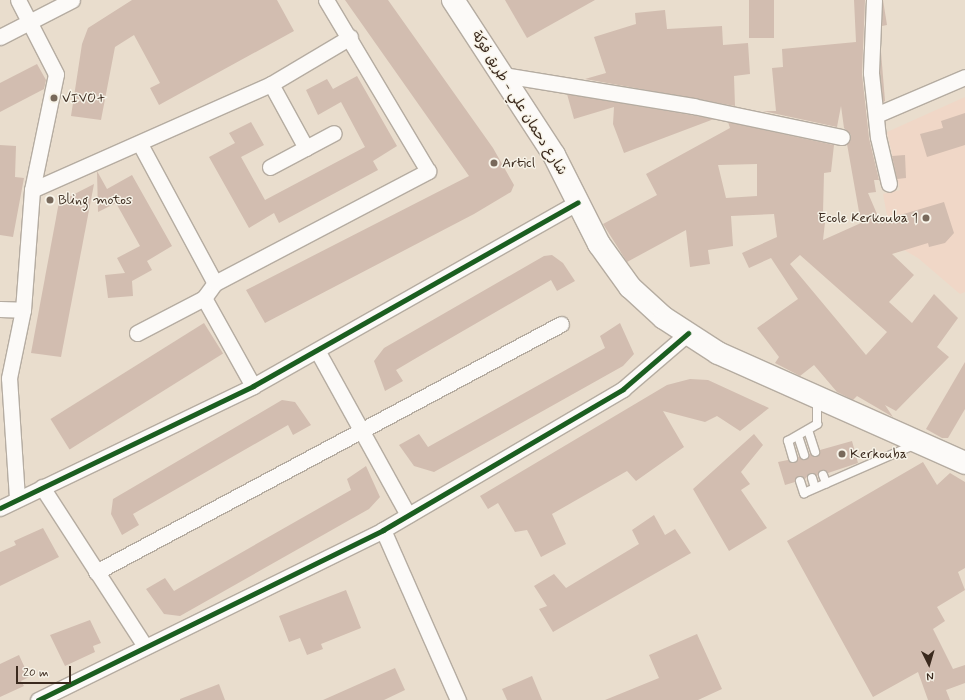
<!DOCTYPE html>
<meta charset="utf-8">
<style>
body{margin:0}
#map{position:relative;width:965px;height:700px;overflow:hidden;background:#e9ddcd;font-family:Mynerve,"Playpen Sans Arabic",sans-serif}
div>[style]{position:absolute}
.built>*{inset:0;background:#f0d7c7}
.building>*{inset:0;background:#d2bdb0;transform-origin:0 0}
.roads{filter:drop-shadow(1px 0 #b5aca1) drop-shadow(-1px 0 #b5aca1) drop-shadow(0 1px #b5aca1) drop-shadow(0 -1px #b5aca1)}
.service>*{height:8px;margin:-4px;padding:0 4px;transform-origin:4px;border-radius:4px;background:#fcfaf8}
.minor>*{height:15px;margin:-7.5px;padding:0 7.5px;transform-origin:7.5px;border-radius:7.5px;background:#fcfaf8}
.secondary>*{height:22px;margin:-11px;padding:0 11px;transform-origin:11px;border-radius:11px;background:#fcfaf8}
.cycleway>*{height:5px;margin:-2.5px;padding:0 2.5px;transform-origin:2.5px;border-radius:2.5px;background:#1b5e20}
.dots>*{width:11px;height:11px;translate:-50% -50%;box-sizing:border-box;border:2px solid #f7f3e8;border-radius:50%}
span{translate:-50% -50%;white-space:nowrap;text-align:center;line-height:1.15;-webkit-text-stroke:3px #f7f3e8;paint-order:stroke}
.poi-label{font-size:14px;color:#3b2a1e}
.left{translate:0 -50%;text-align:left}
.right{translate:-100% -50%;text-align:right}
.street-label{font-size:14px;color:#3b2a1e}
.north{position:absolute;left:909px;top:644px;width:40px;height:40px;-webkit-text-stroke:3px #f7f3e8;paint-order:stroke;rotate:175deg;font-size:11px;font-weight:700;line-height:16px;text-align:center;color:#3b2a1e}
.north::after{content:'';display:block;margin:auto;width:14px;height:18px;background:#3b2a1e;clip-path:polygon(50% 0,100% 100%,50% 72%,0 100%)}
.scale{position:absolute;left:16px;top:666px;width:55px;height:18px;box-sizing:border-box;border:2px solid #3b2a1e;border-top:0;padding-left:5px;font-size:12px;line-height:14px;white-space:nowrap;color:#3b2a1e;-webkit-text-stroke:3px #f7f3e8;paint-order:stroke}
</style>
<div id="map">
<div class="built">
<div style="clip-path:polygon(965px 97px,965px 292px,960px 294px,918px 258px,892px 243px,883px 194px,900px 190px,887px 132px)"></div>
</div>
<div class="building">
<div style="clip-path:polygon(132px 0,277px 0,294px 31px,159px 105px,150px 88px,160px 83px,134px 35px,115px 47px,101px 120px,71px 116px,82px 44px,88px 28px)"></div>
<div style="clip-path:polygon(345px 0,388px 0,493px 148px,514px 185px,511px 192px,474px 214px,265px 323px,246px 290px,469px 176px)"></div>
<div style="clip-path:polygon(505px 0,595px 0,527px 38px)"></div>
<div style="left:749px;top:0;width:25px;height:38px"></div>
<div style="clip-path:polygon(evenodd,854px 0,865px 0,862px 74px,869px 138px,879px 180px,874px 180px,876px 192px,868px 193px,880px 221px,944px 202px,954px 233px,945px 243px,929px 247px,928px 243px,892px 254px,914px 275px,889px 302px,912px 323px,934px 294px,958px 318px,937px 347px,949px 357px,896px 411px,885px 405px,893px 417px,857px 396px,853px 400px,837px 392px,814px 365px,800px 376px,775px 363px,779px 357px,757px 328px,798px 299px,771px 258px,749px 268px,742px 253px,777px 237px,774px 214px,731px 216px,733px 246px,708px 250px,710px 264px,690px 267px,686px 230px,627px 262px,603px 224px,657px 195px,646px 174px,730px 128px,728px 122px,834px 145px,831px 172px,824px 173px,823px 213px,826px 214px,823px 240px,861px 223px,847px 144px,851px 135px,844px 128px,841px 106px,837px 127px,763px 111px,776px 111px,772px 68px,783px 67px,782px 49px,856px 42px,854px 0,757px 164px,757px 196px,726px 198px,718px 165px,757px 164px,854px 0,800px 255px,887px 332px,866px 355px,790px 264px,800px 255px)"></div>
<div style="clip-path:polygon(883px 0,887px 25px,882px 26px)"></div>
<div style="clip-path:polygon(665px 10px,667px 29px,722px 26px,723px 45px,748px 43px,750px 74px,734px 76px,735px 106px,585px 79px,606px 73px,594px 37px,636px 24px,635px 13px)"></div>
<div style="clip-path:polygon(881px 52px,885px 101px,883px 102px,880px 73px)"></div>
<div style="clip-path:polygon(37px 64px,46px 80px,44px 89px,0 112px,0 83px)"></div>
<div style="clip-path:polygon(357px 76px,397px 146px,373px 161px,378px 170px,279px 223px,274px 213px,249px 228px,209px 157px,235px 143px,229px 133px,251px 122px,264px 145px,241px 157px,265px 200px,365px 147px,341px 102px,318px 115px,306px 90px,327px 79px,333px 89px)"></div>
<div style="clip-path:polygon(567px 94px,691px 115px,714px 119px,624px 153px,613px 124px,614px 107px,574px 119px)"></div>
<div style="clip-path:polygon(965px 113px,965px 145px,927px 157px,920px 134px,943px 128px,941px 121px)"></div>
<div style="clip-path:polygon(0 145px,16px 146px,15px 177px,24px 178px,13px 237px,0 235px)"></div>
<div style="clip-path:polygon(905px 155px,906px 178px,897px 179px,892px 156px)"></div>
<div style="clip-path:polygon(97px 171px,107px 189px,132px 175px,172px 246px,147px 261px,152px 270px,132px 281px,133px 296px,108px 298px,105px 275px,125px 273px,117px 258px,140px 246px,116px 203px,98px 212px)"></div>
<div style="clip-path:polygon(94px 184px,61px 357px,31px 353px,59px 202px)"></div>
<div style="clip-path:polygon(552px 255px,563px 263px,575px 281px,557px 291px,551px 280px,418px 357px,396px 370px,403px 381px,385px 391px,374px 361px,384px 348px,544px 256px)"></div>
<div style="left:204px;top:323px;width:36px;height:181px;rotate:58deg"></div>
<div style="clip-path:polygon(620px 323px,634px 354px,623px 366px,434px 472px,414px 466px,399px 445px,419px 434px,428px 447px,605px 348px,600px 336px)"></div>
<div style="clip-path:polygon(965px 362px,965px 409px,948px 438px,942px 438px,926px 429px)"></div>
<div style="clip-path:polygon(690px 379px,708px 380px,769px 408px,740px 431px,717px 416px,705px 422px,663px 411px,684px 447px,636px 481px,627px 471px,552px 514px,566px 544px,541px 557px,527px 530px,515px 532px,498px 503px,488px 509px,480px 496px,667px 385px)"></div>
<div style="clip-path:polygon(282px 400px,295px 402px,311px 425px,293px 435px,288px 425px,133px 514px,139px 525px,122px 535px,111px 514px,113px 499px)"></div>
<div style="clip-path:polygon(754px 434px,763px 445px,741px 472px,750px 484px,741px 490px,767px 528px,729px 551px,693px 489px)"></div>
<div style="clip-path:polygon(852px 441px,858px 463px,828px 473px,821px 470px,817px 476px,810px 473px,805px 479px,799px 476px,795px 482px,785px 485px,778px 462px,788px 460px,794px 463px,799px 456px,805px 460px,810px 453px,816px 457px,820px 450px)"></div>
<div style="clip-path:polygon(923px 462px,937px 485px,950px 473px,965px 482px,965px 568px,958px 572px,965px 590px,937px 607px,945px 621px,933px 629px,953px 669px,965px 665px,965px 683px,946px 690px,950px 700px,928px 700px,918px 672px,873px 697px,787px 541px)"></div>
<div style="clip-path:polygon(366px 466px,380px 497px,369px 509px,180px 616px,164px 614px,146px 589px,165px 578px,174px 591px,351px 490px,347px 479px)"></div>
<div style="clip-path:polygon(654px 515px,665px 535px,675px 529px,691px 553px,553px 632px,539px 609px,547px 606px,534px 586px,554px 574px,566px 588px,639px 544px,632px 530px)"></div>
<div style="clip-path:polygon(43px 528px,59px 557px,0 586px,0 552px,16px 545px,14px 541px)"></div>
<div style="clip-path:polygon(346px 590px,361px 628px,321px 644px,323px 649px,307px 655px,300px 638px,289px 642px,279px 616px)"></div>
<div style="clip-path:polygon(90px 620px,101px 643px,93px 646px,95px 652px,65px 666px,50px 635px)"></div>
<div style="clip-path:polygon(697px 634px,722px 689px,698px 700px,605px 700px,659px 678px,649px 655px)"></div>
<div style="clip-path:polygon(19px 655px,29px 677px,21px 681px,24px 686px,0 697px,0 664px)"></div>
<div style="clip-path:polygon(395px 668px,405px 690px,384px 700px,323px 700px)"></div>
<div style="clip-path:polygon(532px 676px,542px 700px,507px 700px,502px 689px)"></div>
<div style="clip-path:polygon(219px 684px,225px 700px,180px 700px,180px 699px)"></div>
</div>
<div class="roads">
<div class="service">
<div style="left:808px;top:430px;width:23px;rotate:72deg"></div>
<div style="left:798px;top:436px;width:20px;rotate:72deg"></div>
<div style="left:793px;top:458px;width:18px;rotate:-106deg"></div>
<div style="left:788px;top:441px;width:34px;rotate:-30deg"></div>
<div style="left:817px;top:424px;width:26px;rotate:-90deg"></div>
<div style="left:823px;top:475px;width:9px;rotate:69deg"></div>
<div style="left:812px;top:478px;width:10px;rotate:73deg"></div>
<div style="left:800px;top:481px;width:13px;rotate:72deg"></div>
<div style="left:804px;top:493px;width:122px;rotate:-23.6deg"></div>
</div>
<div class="minor">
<div style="left:874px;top:0;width:73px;rotate:92.4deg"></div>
<div style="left:871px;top:73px;width:64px;rotate:83.8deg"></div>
<div style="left:878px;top:137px;width:48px;rotate:76.8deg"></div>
<div style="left:0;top:37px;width:81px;rotate:-27.2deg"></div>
<div style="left:504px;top:75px;width:192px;rotate:9.3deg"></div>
<div style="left:693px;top:106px;width:152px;rotate:11.8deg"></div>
<div style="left:271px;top:84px;width:73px;rotate:61.3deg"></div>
<div style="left:876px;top:115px;width:97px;rotate:-23.1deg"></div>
<div style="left:140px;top:144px;width:158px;rotate:61.7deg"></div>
<div style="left:270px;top:167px;width:72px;rotate:-28deg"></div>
<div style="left:32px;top:190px;width:261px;rotate:-23.9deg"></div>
<div style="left:271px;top:84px;width:92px;rotate:-30.7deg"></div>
<div style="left:0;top:309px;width:23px;rotate:2deg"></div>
<div style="left:137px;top:333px;width:76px;rotate:-27.6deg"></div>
<div style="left:318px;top:352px;width:186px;rotate:61.1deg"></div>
<div style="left:253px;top:386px;width:101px;rotate:-119.1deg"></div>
<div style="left:204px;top:298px;width:19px;rotate:-54deg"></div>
<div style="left:215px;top:283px;width:241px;rotate:-27.7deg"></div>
<div style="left:428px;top:171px;width:199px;rotate:-120.8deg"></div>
<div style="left:42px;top:487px;width:189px;rotate:57.1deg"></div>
<div style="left:17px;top:498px;width:120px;rotate:-93.8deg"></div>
<div style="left:9px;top:378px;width:69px;rotate:-78.4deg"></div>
<div style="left:23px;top:310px;width:120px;rotate:-85.7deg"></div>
<div style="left:32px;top:190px;width:118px;rotate:-78.3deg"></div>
<div style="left:56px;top:74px;width:83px;rotate:-117.2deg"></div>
<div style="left:0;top:508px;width:281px;rotate:-25.7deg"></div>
<div style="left:253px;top:386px;width:373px;rotate:-29.5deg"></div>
<div style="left:383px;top:530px;width:186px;rotate:66.2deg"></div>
<div style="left:96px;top:572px;width:527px;rotate:-28.07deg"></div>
<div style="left:38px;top:700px;width:385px;rotate:-26.2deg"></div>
<div style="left:383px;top:530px;width:278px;rotate:-30.4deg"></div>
<div style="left:623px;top:389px;width:86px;rotate:-40.7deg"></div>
</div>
<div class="secondary">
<div style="left:453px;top:0;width:185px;rotate:56.9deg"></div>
<div style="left:554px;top:155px;width:100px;rotate:63.2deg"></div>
<div style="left:599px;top:244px;width:53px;rotate:54.2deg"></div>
<div style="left:630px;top:287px;width:46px;rotate:42.4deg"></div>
<div style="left:664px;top:318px;width:64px;rotate:32.9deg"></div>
<div style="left:718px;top:353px;width:270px;rotate:24deg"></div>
</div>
</div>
<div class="cycleway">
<div style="left:0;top:508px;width:281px;rotate:-25.7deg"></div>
<div style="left:253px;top:386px;width:373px;rotate:-29.5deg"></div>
<div style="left:38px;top:700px;width:385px;rotate:-26.2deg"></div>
<div style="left:383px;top:530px;width:278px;rotate:-30.4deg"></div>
<div style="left:623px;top:389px;width:86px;rotate:-40.7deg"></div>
</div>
<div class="dots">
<div style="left:54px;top:98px;background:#78695b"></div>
<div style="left:494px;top:163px;background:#78695b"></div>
<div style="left:50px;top:200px;background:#78695b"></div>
<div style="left:926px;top:218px;background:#78695b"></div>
<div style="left:842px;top:454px;background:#78695b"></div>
</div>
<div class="poi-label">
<span class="left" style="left:62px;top:98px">VIVO+</span>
<span class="left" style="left:502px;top:163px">Articl</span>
<span class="left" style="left:58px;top:200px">Bling motos</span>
<span class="right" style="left:918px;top:218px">Ecole Kerkouba 1</span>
<span class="left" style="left:850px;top:454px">Kerkouba</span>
</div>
<div class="street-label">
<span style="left:519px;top:103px;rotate:58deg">شارع دحمان علي - طريق فوكة</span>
</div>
<div class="north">N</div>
<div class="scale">20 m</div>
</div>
